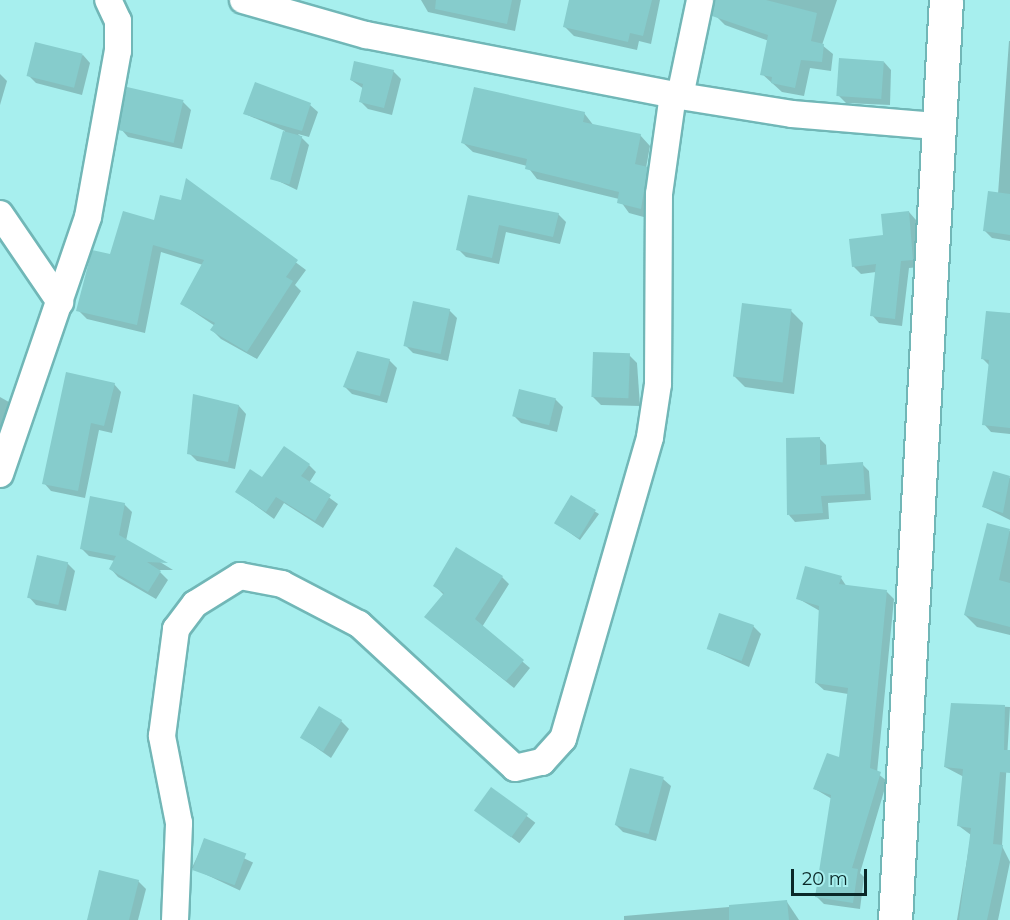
<!DOCTYPE html>
<style>
body{margin:0}
#map{position:relative;width:1010px;height:920px;overflow:hidden;background:#a7efee;font-family:Montserrat,sans-serif}
div>[style]{position:absolute}
.shadow>*{inset:0;background:#0003;transform-origin:0 0}
.building>*{inset:0;background:#86cccc;transform-origin:0 0}
.roads{filter:drop-shadow(2px 0 #71b7b7) drop-shadow(-2px 0 #71b7b7) drop-shadow(0 2px #71b7b7) drop-shadow(0 -2px #71b7b7)}
.street>*{height:26px;margin:-13px;padding:0 13px;transform-origin:13px;border-radius:13px;background:#fff}
.secondary>*{height:33px;margin:-16.5px;padding:0 16.5px;transform-origin:16.5px;border-radius:16.5px;background:#fff}
span{translate:-50% -50%;white-space:nowrap;text-align:center;line-height:1.15;-webkit-text-stroke:6px #a7efee;paint-order:stroke}
.scale{position:absolute;left:791px;top:869px;width:76px;height:27px;box-sizing:border-box;border:3px solid #0a2828;border-top:0;padding-left:8px;font-size:18px;line-height:21px;white-space:nowrap;color:#0a2828;-webkit-text-stroke:4px #a7efee;paint-order:stroke}
</style>
<div id="map">
<div class="shadow">
<div style="clip-path:polygon(421px 0,521px 0,515px 31px,428px 12px)"></div>
<div style="clip-path:polygon(571px 0,660px 0,651px 44px,639px 41px,637px 50px,574px 36px,565px 27px)"></div>
<div style="clip-path:polygon(719px 0,837px 0,822px 45px,833px 54px,831px 71px,810px 68px,804px 96px,782px 92px,762px 74px,769px 41px,725px 25px,716px 16px)"></div>
<div style="clip-path:polygon(1009px 41px,1010px 41px,1010px 241px,992px 238px,985px 231px,998px 194px)"></div>
<div style="clip-path:polygon(83px 55px,90px 63px,82px 95px,36px 83px,28px 75px)"></div>
<div style="clip-path:polygon(884px 62px,891px 70px,890px 105px,846px 103px,838px 95px)"></div>
<div style="clip-path:polygon(393px 71px,401px 79px,392px 115px,368px 109px,361px 102px,364px 89px,351px 80px)"></div>
<div style="clip-path:polygon(0 74px,7px 81px,0 105px)"></div>
<div style="clip-path:polygon(183px 102px,191px 110px,182px 149px,128px 137px,121px 129px)"></div>
<div style="clip-path:polygon(310px 105px,318px 112px,309px 137px,298px 134px,309px 145px,297px 190px,272px 178px,285px 131px,245px 114px)"></div>
<div style="clip-path:polygon(584px 113px,594px 126px,640px 135px,650px 146px,646px 168px,657px 179px,651px 219px,629px 213px,619px 199px,537px 179px,527px 166px,473px 152px,462px 142px)"></div>
<div style="clip-path:polygon(187px 181px,306px 270px,295px 285px,301px 291px,257px 359px,221px 339px,212px 330px,215px 326px,182px 304px,203px 265px,161px 252px,145px 333px,87px 319px,78px 310px,111px 256px,182px 202px)"></div>
<div style="clip-path:polygon(469px 196px,558px 214px,566px 222px,560px 244px,506px 232px,499px 264px,466px 257px,458px 249px)"></div>
<div style="clip-path:polygon(909px 212px,916px 220px,920px 267px,909px 268px,902px 326px,879px 323px,872px 315px,876px 272px,861px 274px,853px 266px)"></div>
<div style="clip-path:polygon(449px 310px,457px 318px,448px 361px,413px 353px,405px 345px)"></div>
<div style="clip-path:polygon(791px 311px,803px 323px,794px 394px,745px 387px,734px 376px)"></div>
<div style="clip-path:polygon(1010px 314px,1010px 434px,991px 432px,984px 424px,990px 366px,983px 359px)"></div>
<div style="clip-path:polygon(629px 355px,637px 363px,640px 406px,601px 405px,593px 397px)"></div>
<div style="clip-path:polygon(389px 360px,397px 368px,387px 403px,352px 394px,345px 387px)"></div>
<div style="clip-path:polygon(114px 384px,121px 392px,112px 433px,99px 430px,85px 498px,51px 491px,44px 483px)"></div>
<div style="clip-path:polygon(194px 396px,239px 406px,246px 414px,235px 469px,197px 461px,189px 453px)"></div>
<div style="clip-path:polygon(0 397px,16px 406px,0 449px)"></div>
<div style="clip-path:polygon(555px 399px,563px 407px,557px 432px,521px 423px,514px 416px)"></div>
<div style="clip-path:polygon(819px 438px,826px 445px,827px 466px,862px 464px,869px 471px,871px 500px,828px 503px,829px 519px,795px 522px,789px 515px)"></div>
<div style="clip-path:polygon(309px 465px,316px 472px,309px 483px,338px 504px,323px 528px,284px 503px,274px 519px,237px 492px)"></div>
<div style="clip-path:polygon(994px 473px,1010px 478px,1010px 520px,984px 507px)"></div>
<div style="clip-path:polygon(571px 497px,599px 514px,580px 540px,560px 526px)"></div>
<div style="clip-path:polygon(124px 504px,132px 512px,126px 541px,173px 570px,158px 570px,168px 580px,156px 599px,118px 577px,111px 569px,115px 561px,89px 556px,82px 549px)"></div>
<div style="clip-path:polygon(988px 525px,1010px 531px,1010px 635px,977px 627px,965px 615px)"></div>
<div style="clip-path:polygon(67px 563px,75px 571px,66px 611px,36px 605px,29px 597px)"></div>
<div style="clip-path:polygon(502px 577px,509px 584px,482px 627px,530px 668px,514px 688px,434px 624px,444px 595px,435px 586px)"></div>
<div style="clip-path:polygon(841px 578px,847px 587px,887px 592px,894px 599px,877px 773px,887px 781px,860px 873px,864px 877px,860px 909px,824px 904px,817px 897px,832px 799px,815px 789px,841px 759px,848px 694px,824px 690px,816px 683px,820px 611px,797px 598px)"></div>
<div style="clip-path:polygon(753px 626px,761px 634px,749px 667px,709px 649px)"></div>
<div style="clip-path:polygon(952px 704px,1010px 707px,1002px 846px,1010px 862px,998px 920px,957px 920px,971px 835px,959px 826px,964px 777px,945px 767px)"></div>
<div style="clip-path:polygon(341px 721px,349px 729px,331px 758px,301px 737px)"></div>
<div style="clip-path:polygon(663px 779px,671px 786px,656px 841px,623px 832px,616px 825px)"></div>
<div style="left:492px;top:789px;width:55px;height:26px;rotate:38deg"></div>
<div style="left:205px;top:840px;width:53px;height:31px;rotate:25deg"></div>
<div style="clip-path:polygon(138px 881px,146px 889px,138px 920px,88px 920px)"></div>
<div style="clip-path:polygon(787px 902px,799px 920px,624px 920px,624px 916px)"></div>
</div>
<div class="building">
<div style="clip-path:polygon(436px 0,512px 0,507px 24px,435px 9px)"></div>
<div style="clip-path:polygon(569px 0,652px 0,643px 36px,630px 33px,628px 42px,563px 27px)"></div>
<div style="clip-path:polygon(715px 0,766px 0,817px 13px,811px 41px,824px 44px,822px 62px,801px 60px,795px 88px,771px 83px,772px 77px,760px 75px,768px 35px,712px 16px)"></div>
<div style="left:35px;top:42px;width:49px;height:35px;rotate:14deg"></div>
<div style="left:839px;top:58px;width:45px;height:38px;rotate:4deg"></div>
<div style="clip-path:polygon(354px 61px,394px 70px,384px 108px,359px 102px,363px 84px,350px 80px)"></div>
<div style="clip-path:polygon(255px 82px,311px 103px,302px 131px,243px 114px)"></div>
<div style="left:127px;top:87px;width:58px;height:44px;rotate:13deg"></div>
<div style="clip-path:polygon(474px 87px,585px 112px,583px 122px,641px 134px,635px 164px,648px 167px,641px 209px,617px 203px,619px 192px,525px 169px,527px 159px,461px 143px)"></div>
<div style="left:283px;top:131px;width:20px;height:50px;rotate:15deg"></div>
<div style="clip-path:polygon(186px 178px,298px 260px,286px 277px,293px 281px,247px 352px,210px 330px,215px 323px,180px 304px,204px 260px,153px 245px,137px 325px,76px 311px,92px 250px,110px 254px,123px 211px,154px 220px,160px 195px,181px 200px)"></div>
<div style="clip-path:polygon(988px 191px,1010px 194px,1010px 235px,983px 231px)"></div>
<div style="clip-path:polygon(468px 195px,559px 213px,553px 237px,499px 225px,492px 258px,456px 250px)"></div>
<div style="clip-path:polygon(909px 211px,913px 260px,901px 261px,895px 319px,870px 316px,876px 264px,852px 267px,849px 239px,883px 235px,881px 214px)"></div>
<div style="left:413px;top:301px;width:38px;height:46px;rotate:12deg"></div>
<div style="left:742px;top:303px;width:50px;height:74px;rotate:7deg"></div>
<div style="clip-path:polygon(986px 311px,1010px 313px,1010px 428px,982px 425px,989px 360px,981px 359px)"></div>
<div style="clip-path:polygon(357px 351px,390px 359px,380px 396px,343px 387px)"></div>
<div style="left:593px;top:352px;width:37px;height:45px;rotate:2deg"></div>
<div style="clip-path:polygon(66px 372px,115px 383px,104px 426px,91px 423px,78px 491px,42px 484px)"></div>
<div style="left:519px;top:389px;width:38px;height:28px;rotate:14deg"></div>
<div style="clip-path:polygon(193px 394px,239px 405px,228px 462px,187px 454px)"></div>
<div style="clip-path:polygon(820px 437px,820px 465px,863px 462px,865px 494px,821px 496px,823px 513px,787px 515px,786px 438px)"></div>
<div style="clip-path:polygon(284px 446px,310px 464px,301px 476px,331px 495px,315px 521px,276px 497px,266px 512px,235px 492px,250px 469px,262px 477px)"></div>
<div style="clip-path:polygon(993px 471px,1010px 476px,1003px 513px,982px 507px)"></div>
<div style="left:571px;top:495px;width:29px;height:33px;rotate:31deg"></div>
<div style="clip-path:polygon(90px 496px,125px 503px,119px 535px,168px 563px,147px 562px,161px 571px,148px 592px,109px 569px,116px 556px,80px 549px)"></div>
<div style="clip-path:polygon(987px 523px,1010px 529px,999px 580px,1010px 583px,1010px 627px,964px 615px)"></div>
<div style="clip-path:polygon(456px 547px,503px 576px,475px 619px,524px 660px,506px 681px,424px 617px,444px 593px,433px 586px)"></div>
<div style="left:37px;top:555px;width:32px;height:44px;rotate:13deg"></div>
<div style="clip-path:polygon(805px 566px,842px 576px,839px 584px,887px 590px,870px 768px,881px 772px,852px 868px,858px 869px,853px 903px,815px 897px,831px 795px,813px 789px,827px 753px,839px 757px,848px 688px,815px 683px,819px 606px,796px 599px)"></div>
<div style="left:719px;top:613px;width:37px;height:38px;rotate:19deg"></div>
<div style="clip-path:polygon(951px 703px,1005px 705px,1004px 750px,1010px 750px,1010px 773px,1000px 772px,993px 844px,1003px 845px,987px 920px,959px 920px,971px 828px,957px 826px,963px 769px,944px 767px)"></div>
<div style="left:319px;top:706px;width:27px;height:37px;rotate:31deg"></div>
<div style="left:630px;top:768px;width:35px;height:59px;rotate:15deg"></div>
<div style="left:491px;top:787px;width:46px;height:29px;rotate:36deg"></div>
<div style="left:204px;top:838px;width:45px;height:34px;rotate:20deg"></div>
<div style="clip-path:polygon(99px 870px,139px 880px,129px 920px,87px 920px)"></div>
<div style="clip-path:polygon(787px 900px,789px 920px,729px 920px,729px 905px)"></div>
</div>
<div class="roads">
<div class="street">
<div style="left:243px;top:0;width:128px;rotate:15.9deg"></div>
<div style="left:366px;top:35px;width:320px;rotate:11deg"></div>
<div style="left:680px;top:96px;width:113px;rotate:9.1deg"></div>
<div style="left:792px;top:114px;width:144px;rotate:4.8deg"></div>
<div style="left:680px;top:96px;width:98px;rotate:-78.2deg"></div>
<div style="left:0;top:214px;width:107px;rotate:55.7deg"></div>
<div style="left:0;top:474px;width:272px;rotate:-71.1deg"></div>
<div style="left:88px;top:217px;width:169px;rotate:-79.8deg"></div>
<div style="left:118px;top:51px;width:30px;rotate:-90deg"></div>
<div style="left:118px;top:21px;width:23px;rotate:-115deg"></div>
<div style="left:175px;top:920px;width:97px;rotate:-87.6deg"></div>
<div style="left:179px;top:823px;width:89px;rotate:-101.1deg"></div>
<div style="left:162px;top:736px;width:108px;rotate:-82.5deg"></div>
<div style="left:176px;top:629px;width:31px;rotate:-53deg"></div>
<div style="left:195px;top:604px;width:53px;rotate:-31.9deg"></div>
<div style="left:240px;top:576px;width:43px;rotate:10.8deg"></div>
<div style="left:282px;top:584px;width:87px;rotate:27.5deg"></div>
<div style="left:359px;top:624px;width:212px;rotate:42.7deg"></div>
<div style="left:515px;top:768px;width:28px;rotate:-13deg"></div>
<div style="left:542px;top:762px;width:31px;rotate:-48deg"></div>
<div style="left:563px;top:739px;width:314px;rotate:-73.9deg"></div>
<div style="left:650px;top:437px;width:54px;rotate:-81.4deg"></div>
<div style="left:658px;top:384px;width:190px;rotate:-89.7deg"></div>
<div style="left:659px;top:194px;width:100px;rotate:-82deg"></div>
</div>
<div class="secondary">
<div style="left:895px;top:920px;width:921px;rotate:-86.83deg"></div>
</div>
</div>
<div class="scale">20 m</div>
</div>
